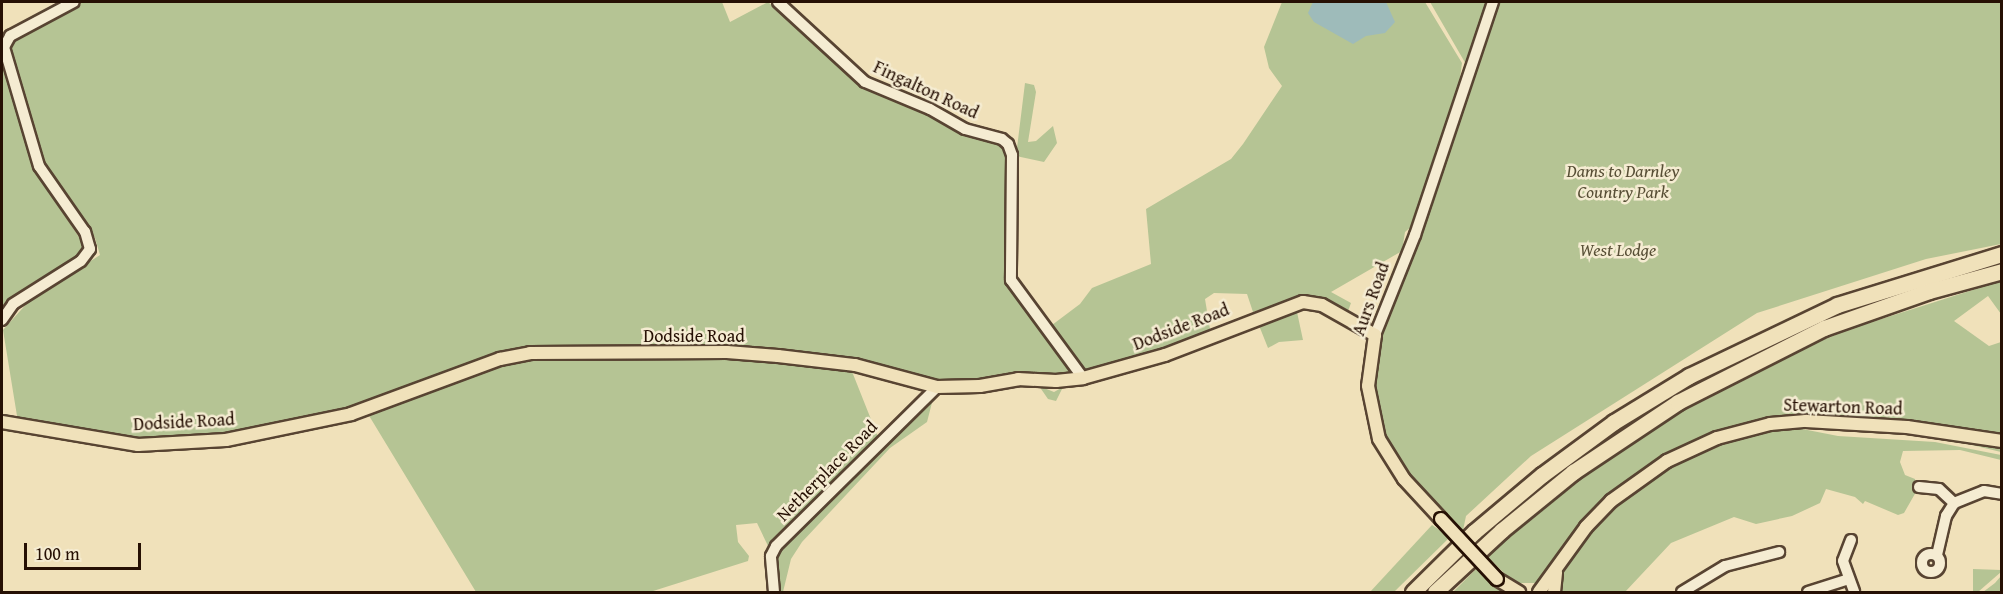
<!DOCTYPE html>
<style>
body{margin:0}
#map{position:relative;width:2003px;height:594px;overflow:hidden;background:#f0e1ba;font-family:"Gentium Book Plus",serif}
div>[style]{position:absolute}
.green>*{inset:0;background:#b5c494}
.water>*{inset:0;background:#9ebbba}
.roads{filter:drop-shadow(2px 0 #584432) drop-shadow(-2px 0 #584432) drop-shadow(0 2px #584432) drop-shadow(0 -2px #584432)}
.minor>*{height:10px;margin:-5px;padding:0 5px;transform-origin:5px;border-radius:5px;background:#f5ecd2}
.minor>.ring{margin:-5px;padding:0;box-sizing:content-box;background:none;border:10px solid #f5ecd2;border-radius:50%}
.major>*{height:12px;margin:-6px;padding:0 6px;transform-origin:6px;border-radius:6px;background:#f0e1ba}
.highway>*{height:15px;margin:-7.5px;padding:0 7.5px;transform-origin:7.5px;border-radius:7.5px;background:#f0e1ba}
.bridges{filter:drop-shadow(2px 0 #261004) drop-shadow(-2px 0 #261004) drop-shadow(0 2px #261004) drop-shadow(0 -2px #261004)}
.major-bridge>*{height:12px;margin:-6px;padding:0 6px;transform-origin:6px;border-radius:6px;background:#f0e1ba}
span{translate:-50% -50%;white-space:nowrap;text-align:center;line-height:1.15;-webkit-text-stroke:5px #f5ecd2;paint-order:stroke}
.street-label{font-size:18px;color:#261004}
.park-label{font-size:18px;color:#584f36;font-style:italic}
.frame{position:absolute;inset:0;border:3px solid #261004;pointer-events:none}
.scale{position:absolute;left:24px;top:543px;width:117px;height:27px;box-sizing:border-box;border:3px solid #261004;border-top:0;padding-left:8px;font-size:18px;line-height:21px;white-space:nowrap;color:#261004;-webkit-text-stroke:4px #f5ecd2;paint-order:stroke}
</style>
<div id="map">
<div class="green">
<div style="clip-path:polygon(83px 2px,722px 2px,730px 22px,768px 2px,846px 71px,1001px 142px,1009px 154px,1006px 279px,1073px 371px,1070px 375px,951px 385px,851px 360px,520px 350px,356px 408px,200px 437px,141px 438px,18px 422px,3px 330px,29px 301px,100px 255px,95px 238px,42px 164px,9px 48px,12px 41px)"></div>
<div style="clip-path:polygon(1282px 2px,1425px 2px,1462px 63px,1458px 93px,1412px 226px,1405px 232px,1402px 251px,1331px 292px,1351px 303px,1347px 314px,1322px 299px,1306px 296px,1253px 312px,1247px 294px,1214px 293px,1205px 299px,1210px 329px,1173px 346px,1087px 372px,1052px 325px,1080px 304px,1092px 288px,1151px 264px,1146px 209px,1231px 159px,1243px 144px,1282px 86px,1269px 68px,1264px 47px)"></div>
<div style="clip-path:polygon(1430px 2px,2001px 2px,2001px 244px,1926px 259px,1757px 313px,1531px 456px,1466px 516px,1461px 540px,1393px 464px,1368px 386px,1390px 293px,1467px 66px)"></div>
<div style="clip-path:polygon(2px 48px,35px 170px,86px 248px,82px 257px,32px 283px,2px 308px)"></div>
<div style="clip-path:polygon(1025px 83px,1034px 85px,1036px 92px,1028px 142px,1036px 141px,1053px 126px,1057px 143px,1044px 162px,1016px 156px)"></div>
<div style="clip-path:polygon(2001px 281px,2001px 314px,1988px 296px,1954px 321px,1989px 346px,2001px 342px,2001px 435px,1934px 425px,1790px 415px,1750px 422px,1685px 445px,1620px 486px,1560px 551px,1540px 583px,1514px 583px,1486px 555px,1579px 478px,1686px 405px,1774px 359px,1853px 328px)"></div>
<div style="clip-path:polygon(1297px 312px,1303px 340px,1279px 342px,1268px 348px,1258px 323px)"></div>
<div style="clip-path:polygon(739px 359px,851px 369px,878px 437px,769px 548px,757px 523px,736px 525px,738px 542px,749px 556px,748px 561px,650px 592px,476px 592px,368px 414px,516px 360px)"></div>
<div style="clip-path:polygon(1039px 386px,1054px 392px,1063px 387px,1056px 401px,1048px 399px)"></div>
<div style="clip-path:polygon(934px 395px,927px 422px,890px 448px,802px 542px,791px 559px,783px 592px,778px 592px,776px 558px,781px 548px)"></div>
<div style="clip-path:polygon(1801px 425px,1938px 434px,2001px 445px,2001px 452px,1947px 439px)"></div>
<div style="clip-path:polygon(1787px 426px,1838px 436px,1935px 442px,2001px 455px,2001px 460px,1960px 450px,1903px 451px,1900px 462px,1905px 475px,1915px 479px,1916px 492px,1904px 513px,1898px 515px,1865px 501px,1863px 504px,1855px 497px,1826px 489px,1820px 503px,1792px 516px,1756px 524px,1734px 517px,1671px 543px,1625px 592px,1561px 592px,1564px 571px,1579px 546px,1634px 490px,1667px 468px,1730px 440px)"></div>
<div style="clip-path:polygon(1432px 525px,1450px 537px,1394px 592px,1370px 592px)"></div>
<div style="clip-path:polygon(1478px 567px,1502px 592px,1453px 592px)"></div>
<div style="clip-path:polygon(1973px 569px,2001px 570px,2001px 572px,1978px 592px,1973px 592px)"></div>
<div style="clip-path:polygon(2001px 576px,2001px 592px,1983px 592px,1995px 583px)"></div>
</div>
<div class="water">
<div style="clip-path:polygon(1313px 2px,1386px 2px,1395px 22px,1385px 33px,1366px 36px,1353px 44px,1314px 22px,1308px 13px)"></div>
</div>
<div class="roads">
<div class="minor">
<div style="left:778px;top:2px;width:118px;rotate:42.6deg"></div>
<div style="left:865px;top:82px;width:70px;rotate:22.6deg"></div>
<div style="left:930px;top:109px;width:40px;rotate:29.7deg"></div>
<div style="left:965px;top:129px;width:38px;rotate:15deg"></div>
<div style="left:1002px;top:139px;width:8px;rotate:40deg"></div>
<div style="left:1008px;top:144px;width:12px;rotate:70deg"></div>
<div style="left:1012px;top:155px;width:125px;rotate:90.5deg"></div>
<div style="left:1011px;top:280px;width:122px;rotate:53.7deg"></div>
<div style="left:2px;top:320px;width:19px;rotate:-55deg"></div>
<div style="left:13px;top:304px;width:80px;rotate:-32.3deg"></div>
<div style="left:81px;top:261px;width:15px;rotate:-53deg"></div>
<div style="left:90px;top:249px;width:18px;rotate:-106deg"></div>
<div style="left:85px;top:232px;width:80px;rotate:-124.9deg"></div>
<div style="left:39px;top:166px;width:124px;rotate:-106.4deg"></div>
<div style="left:4px;top:47px;width:13px;rotate:-61deg"></div>
<div style="left:10px;top:36px;width:72px;rotate:-28deg"></div>
<div style="left:1375px;top:335px;width:108px;rotate:-68.2deg"></div>
<div style="left:1415px;top:235px;width:246px;rotate:-71.5deg"></div>
<div style="left:1919px;top:487px;width:20px;rotate:6deg"></div>
<div style="left:1939px;top:489px;width:21px;rotate:43deg"></div>
<div style="left:1851px;top:540px;width:22px;rotate:111deg"></div>
<div style="left:1843px;top:561px;width:33px;rotate:70deg"></div>
<div class="ring" style="left:1922px;top:554px;width:8px;height:8px"></div>
<div style="left:1937px;top:555px;width:40px;rotate:-77deg"></div>
<div style="left:1946px;top:516px;width:15px;rotate:-58deg"></div>
<div style="left:1954px;top:503px;width:32px;rotate:-22deg"></div>
<div style="left:1984px;top:491px;width:18px;rotate:9deg"></div>
<div style="left:774px;top:592px;width:36px;rotate:-95deg"></div>
<div style="left:771px;top:556px;width:11px;rotate:-63deg"></div>
<div style="left:776px;top:546px;width:226px;rotate:-44.6deg"></div>
<div style="left:1682px;top:592px;width:50px;rotate:-31.2deg"></div>
<div style="left:1725px;top:566px;width:56px;rotate:-14.5deg"></div>
<div style="left:1808px;top:592px;width:43px;rotate:-17.6deg"></div>
</div>
<div class="major">
<div style="left:2px;top:422px;width:138px;rotate:9.6deg"></div>
<div style="left:138px;top:445px;width:88px;rotate:-3.3deg"></div>
<div style="left:226px;top:440px;width:128px;rotate:-11.7deg"></div>
<div style="left:351px;top:414px;width:159px;rotate:-20.3deg"></div>
<div style="left:500px;top:359px;width:31px;rotate:-11deg"></div>
<div style="left:530px;top:353px;width:197px;rotate:-0.3deg"></div>
<div style="left:727px;top:352px;width:51px;rotate:4.5deg"></div>
<div style="left:778px;top:356px;width:78px;rotate:6.7deg"></div>
<div style="left:855px;top:365px;width:85px;rotate:15deg"></div>
<div style="left:937px;top:387px;width:43px;rotate:-1.3deg"></div>
<div style="left:980px;top:386px;width:39px;rotate:-10deg"></div>
<div style="left:1018px;top:379px;width:38px;rotate:3deg"></div>
<div style="left:1056px;top:381px;width:27px;rotate:-6deg"></div>
<div style="left:1083px;top:378px;width:85px;rotate:-15.7deg"></div>
<div style="left:1165px;top:355px;width:148px;rotate:-21deg"></div>
<div style="left:1303px;top:302px;width:19px;rotate:9deg"></div>
<div style="left:1322px;top:305px;width:61px;rotate:29.5deg"></div>
<div style="left:1375px;top:335px;width:51px;rotate:97.8deg"></div>
<div style="left:1368px;top:386px;width:54px;rotate:78.3deg"></div>
<div style="left:1379px;top:439px;width:47px;rotate:58deg"></div>
<div style="left:1404px;top:479px;width:54px;rotate:47.2deg"></div>
<div style="left:1497px;top:579px;width:26px;rotate:31deg"></div>
<div style="left:1539px;top:592px;width:80px;rotate:-54.1deg"></div>
<div style="left:1586px;top:527px;width:36px;rotate:-46deg"></div>
<div style="left:1611px;top:501px;width:69px;rotate:-35.5deg"></div>
<div style="left:1667px;top:461px;width:55px;rotate:-24.7deg"></div>
<div style="left:1717px;top:438px;width:55px;rotate:-14.8deg"></div>
<div style="left:1770px;top:424px;width:36px;rotate:-5deg"></div>
<div style="left:1806px;top:421px;width:101px;rotate:3.4deg"></div>
<div style="left:1907px;top:427px;width:96px;rotate:8.4deg"></div>
<div style="left:1554px;top:592px;width:20px;rotate:-84deg"></div>
</div>
<div class="highway">
<div style="left:1413px;top:592px;width:86px;rotate:-44.5deg"></div>
<div style="left:1474px;top:532px;width:89px;rotate:-40deg"></div>
<div style="left:1542px;top:475px;width:89px;rotate:-36.4deg"></div>
<div style="left:1614px;top:422px;width:88px;rotate:-31.5deg"></div>
<div style="left:1689px;top:376px;width:164px;rotate:-25.6deg"></div>
<div style="left:1837px;top:305px;width:173px;rotate:-17.2deg"></div>
<div style="left:1435px;top:592px;width:91px;rotate:-42.8deg"></div>
<div style="left:1502px;top:530px;width:92px;rotate:-39.2deg"></div>
<div style="left:1573px;top:472px;width:126px;rotate:-33.7deg"></div>
<div style="left:1678px;top:402px;width:164px;rotate:-26.9deg"></div>
<div style="left:1824px;top:328px;width:111px;rotate:-19.4deg"></div>
<div style="left:1929px;top:291px;width:76px;rotate:-15.3deg"></div>
</div>
</div>
<div class="bridges">
<div class="major-bridge">
<div style="left:1441px;top:519px;width:82px;rotate:47deg"></div>
</div>
</div>
<div class="street-label">
<span style="left:926px;top:90px;rotate:25deg">Fingalton Road</span>
<span style="left:1371px;top:299px;rotate:-70deg">Aurs Road</span>
<span style="left:1181px;top:327px;rotate:-21deg">Dodside Road</span>
<span style="left:694px;top:336px">Dodside Road</span>
<span style="left:1843px;top:407px;rotate:2deg">Stewarton Road</span>
<span style="left:184px;top:422px;rotate:-3deg">Dodside Road</span>
<span style="left:827px;top:471px;rotate:-45deg">Netherplace Road</span>
</div>
<div class="park-label">
<span style="left:1623px;top:182px">Dams to Darnley<br>Country Park</span>
<span style="left:1618px;top:250px">West Lodge</span>
</div>
<div class="frame"></div>
<div class="scale">100 m</div>
</div>
